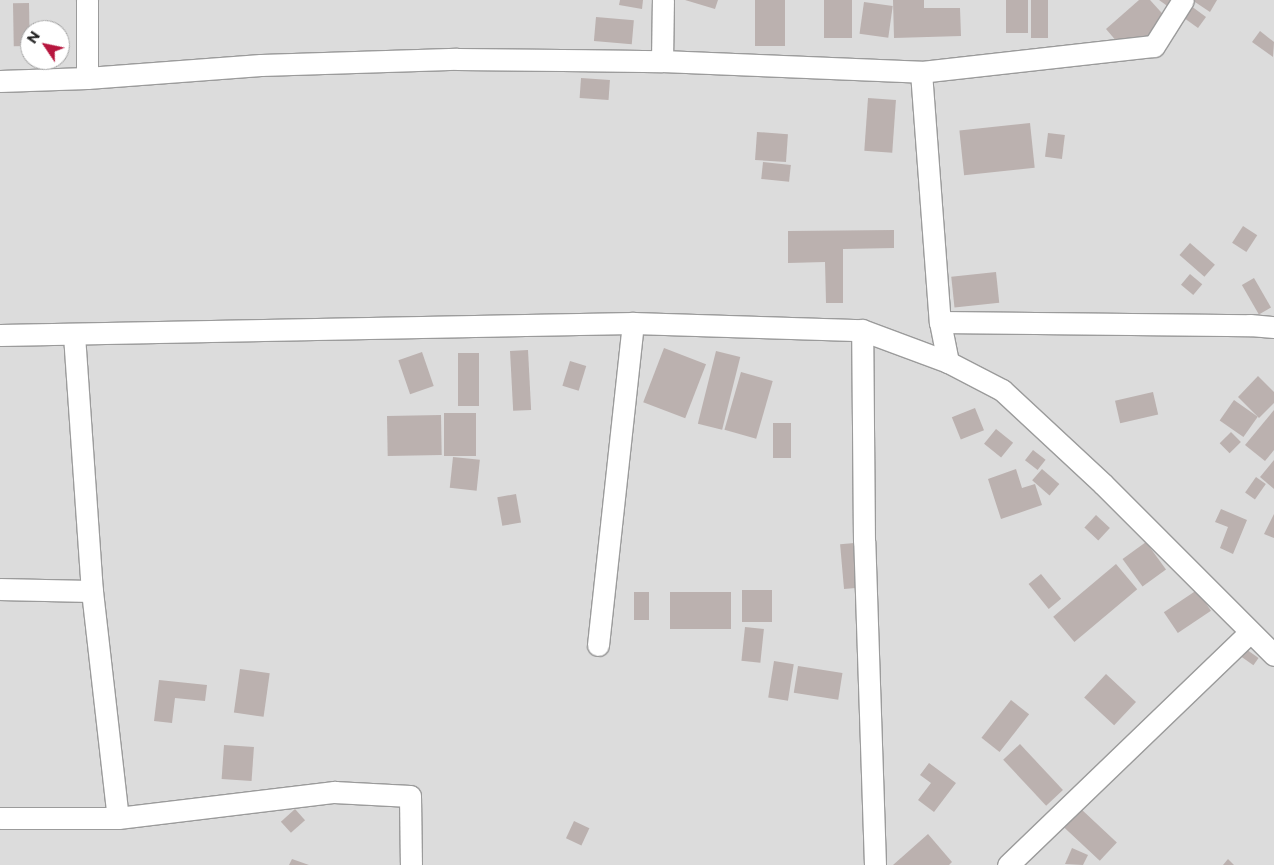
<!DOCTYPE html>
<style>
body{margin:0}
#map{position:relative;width:1274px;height:865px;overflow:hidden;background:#eee9e6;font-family:Montserrat,sans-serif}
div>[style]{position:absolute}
.residential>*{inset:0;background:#dcdcdc}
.building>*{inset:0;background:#bbb1af;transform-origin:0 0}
.roads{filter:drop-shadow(1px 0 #9b9b9b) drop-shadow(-1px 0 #9b9b9b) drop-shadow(0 1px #9b9b9b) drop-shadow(0 -1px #9b9b9b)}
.minor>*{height:21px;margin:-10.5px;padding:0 10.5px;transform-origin:10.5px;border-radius:10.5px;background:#fff}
span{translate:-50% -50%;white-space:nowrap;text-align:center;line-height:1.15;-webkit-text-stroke:4.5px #fff;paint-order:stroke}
.north{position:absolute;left:20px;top:20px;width:50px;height:50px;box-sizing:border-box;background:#fff;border:1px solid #a5a5a5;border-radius:50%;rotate:304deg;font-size:14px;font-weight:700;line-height:20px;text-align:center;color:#1e1e1e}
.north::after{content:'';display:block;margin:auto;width:18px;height:22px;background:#b7163e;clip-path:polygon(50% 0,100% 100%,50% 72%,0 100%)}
</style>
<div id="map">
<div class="residential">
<div style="clip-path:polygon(evenodd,0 0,1274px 0,1274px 865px,0 865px,0 0,30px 30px,60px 30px,60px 60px,30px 60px,30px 30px)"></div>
</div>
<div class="building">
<div style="clip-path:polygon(620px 0,643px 0,642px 9px,619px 5px)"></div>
<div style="clip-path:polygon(685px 0,718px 0,715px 9px)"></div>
<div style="left:755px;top:0;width:30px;height:46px"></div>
<div style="left:824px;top:0;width:28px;height:38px"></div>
<div style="clip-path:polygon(893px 0,924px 0,924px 8px,960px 8px,961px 36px,894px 38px)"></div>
<div style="left:1006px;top:0;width:22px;height:33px"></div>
<div style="left:1031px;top:0;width:17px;height:38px"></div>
<div style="clip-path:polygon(1139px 0,1150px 0,1170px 22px,1130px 57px,1106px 29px)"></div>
<div style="clip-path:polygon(1159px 0,1183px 0,1206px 17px,1198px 28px)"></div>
<div style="clip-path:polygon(1192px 0,1217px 0,1210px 12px)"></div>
<div style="left:864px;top:2px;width:29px;height:32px;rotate:8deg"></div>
<div style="left:29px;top:3px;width:43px;height:16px;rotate:89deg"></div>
<div style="left:596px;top:17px;width:38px;height:24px;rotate:5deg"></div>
<div style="clip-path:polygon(1260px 31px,1274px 42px,1273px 57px,1252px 42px)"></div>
<div style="left:581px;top:78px;width:29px;height:20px;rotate:4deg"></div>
<div style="left:868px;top:98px;width:28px;height:53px;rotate:4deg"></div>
<div style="left:1030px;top:123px;width:45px;height:71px;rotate:84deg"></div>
<div style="left:757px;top:132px;width:31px;height:28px;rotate:4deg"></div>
<div style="left:1048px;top:133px;width:17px;height:24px;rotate:7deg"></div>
<div style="left:763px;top:162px;width:28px;height:17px;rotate:6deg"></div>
<div style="left:1243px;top:226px;width:17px;height:20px;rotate:33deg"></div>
<div style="clip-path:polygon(894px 230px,894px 248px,843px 249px,843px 303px,826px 303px,825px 262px,788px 263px,788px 231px)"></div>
<div style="left:1190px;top:243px;width:33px;height:16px;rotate:41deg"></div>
<div style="left:996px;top:272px;width:31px;height:45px;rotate:84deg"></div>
<div style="left:1190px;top:274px;width:16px;height:14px;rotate:40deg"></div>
<div style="left:1254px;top:278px;width:34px;height:14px;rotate:60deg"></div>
<div style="left:664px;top:348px;width:45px;height:58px;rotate:21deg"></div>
<div style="left:528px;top:350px;width:60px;height:18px;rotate:87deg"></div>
<div style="left:716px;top:351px;width:25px;height:75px;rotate:14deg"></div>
<div style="left:422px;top:352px;width:36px;height:25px;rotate:71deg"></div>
<div style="left:458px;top:353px;width:21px;height:53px"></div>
<div style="left:570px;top:361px;width:17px;height:26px;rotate:17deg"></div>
<div style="left:741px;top:372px;width:33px;height:60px;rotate:16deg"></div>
<div style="clip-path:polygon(1258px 376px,1274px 392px,1274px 403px,1259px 418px,1238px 397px)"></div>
<div style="left:1153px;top:392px;width:23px;height:39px;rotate:77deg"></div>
<div style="left:1234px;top:400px;width:29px;height:25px;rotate:35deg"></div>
<div style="left:975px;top:408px;width:24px;height:25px;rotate:68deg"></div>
<div style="clip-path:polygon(1274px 410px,1274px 450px,1265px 461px,1245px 445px)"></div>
<div style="left:444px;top:413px;width:32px;height:43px"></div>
<div style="left:441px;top:415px;width:40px;height:54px;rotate:89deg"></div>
<div style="left:773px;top:423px;width:18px;height:35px"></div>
<div style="left:996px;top:429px;width:22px;height:19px;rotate:39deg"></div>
<div style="left:1231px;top:432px;width:14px;height:16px;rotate:45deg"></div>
<div style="left:1033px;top:450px;width:16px;height:13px;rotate:38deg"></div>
<div style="left:453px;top:457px;width:27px;height:31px;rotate:6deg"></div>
<div style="clip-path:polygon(1274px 460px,1274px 489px,1260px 477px)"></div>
<div style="clip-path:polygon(1016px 469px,1022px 488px,1035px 484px,1042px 505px,1001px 519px,988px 479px)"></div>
<div style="left:1042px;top:469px;width:23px;height:15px;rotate:41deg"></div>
<div style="left:1256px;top:477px;width:12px;height:19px;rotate:35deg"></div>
<div style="left:516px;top:494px;width:29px;height:19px;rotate:80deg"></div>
<div style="clip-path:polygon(1221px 509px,1247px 520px,1233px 554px,1220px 548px,1228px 527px,1215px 522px)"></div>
<div style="clip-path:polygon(1274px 514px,1274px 538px,1264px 534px)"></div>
<div style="left:1096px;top:515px;width:19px;height:17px;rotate:43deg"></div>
<div style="left:866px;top:542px;width:45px;height:26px;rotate:85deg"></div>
<div style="left:1146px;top:542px;width:34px;height:29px;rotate:54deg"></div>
<div style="left:1116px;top:564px;width:33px;height:82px;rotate:50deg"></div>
<div style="left:1041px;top:574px;width:32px;height:16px;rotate:51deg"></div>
<div style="left:742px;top:590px;width:30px;height:32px"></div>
<div style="left:1197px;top:590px;width:25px;height:40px;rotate:56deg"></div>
<div style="left:634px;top:592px;width:15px;height:28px"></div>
<div style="left:731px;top:592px;width:37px;height:61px;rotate:90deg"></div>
<div style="left:745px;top:627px;width:19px;height:34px;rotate:6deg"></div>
<div style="left:1243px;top:647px;width:19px;height:9px;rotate:35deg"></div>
<div style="left:774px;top:661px;width:20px;height:37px;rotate:9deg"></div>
<div style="left:798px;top:666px;width:45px;height:27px;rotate:9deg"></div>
<div style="left:240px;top:669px;width:30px;height:44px;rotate:8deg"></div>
<div style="left:1106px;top:674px;width:41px;height:32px;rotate:43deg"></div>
<div style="clip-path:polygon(159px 680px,207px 685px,205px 701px,175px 698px,172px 723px,154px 721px)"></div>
<div style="left:1011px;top:700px;width:23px;height:48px;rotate:38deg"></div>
<div style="left:1020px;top:744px;width:63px;height:23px;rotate:47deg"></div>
<div style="left:224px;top:745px;width:30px;height:34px;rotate:4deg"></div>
<div style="clip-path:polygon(929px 763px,956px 783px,934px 812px,918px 800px,931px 783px,920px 775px)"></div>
<div style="left:295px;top:809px;width:15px;height:19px;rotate:48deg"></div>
<div style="left:1081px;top:809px;width:49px;height:25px;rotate:43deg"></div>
<div style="left:574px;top:821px;width:17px;height:19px;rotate:25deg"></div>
<div style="clip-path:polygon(928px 834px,952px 862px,949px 865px,893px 865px)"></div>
<div style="clip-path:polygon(1072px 848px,1088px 855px,1083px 865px,1065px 864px)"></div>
<div style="clip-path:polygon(292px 859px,309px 865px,289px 865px)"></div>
<div style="clip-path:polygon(1228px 859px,1234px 865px,1223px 865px)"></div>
</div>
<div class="roads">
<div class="minor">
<div style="left:662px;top:61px;width:61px;rotate:-89.1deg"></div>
<div style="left:921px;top:72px;width:251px;rotate:85.7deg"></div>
<div style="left:940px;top:322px;width:41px;rotate:78.7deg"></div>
<div style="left:948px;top:362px;width:61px;rotate:27.4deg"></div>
<div style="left:1002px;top:390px;width:138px;rotate:42.9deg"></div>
<div style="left:1103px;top:484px;width:242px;rotate:45deg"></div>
<div style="left:87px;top:78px;width:78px;rotate:-90deg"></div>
<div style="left:0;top:81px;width:87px;rotate:-2deg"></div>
<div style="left:87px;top:78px;width:174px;rotate:-4.3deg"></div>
<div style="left:261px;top:65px;width:196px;rotate:-1.8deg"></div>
<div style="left:457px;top:59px;width:205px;rotate:0.6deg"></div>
<div style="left:662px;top:61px;width:259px;rotate:2.4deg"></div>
<div style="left:921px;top:72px;width:234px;rotate:-6.4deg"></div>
<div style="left:1154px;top:46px;width:54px;rotate:-57.8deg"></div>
<div style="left:940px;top:322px;width:310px;rotate:0.6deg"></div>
<div style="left:1250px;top:325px;width:24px;rotate:5deg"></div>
<div style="left:0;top:335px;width:633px;rotate:-1.09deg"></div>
<div style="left:633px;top:323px;width:229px;rotate:1.8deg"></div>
<div style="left:74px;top:335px;width:257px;rotate:86deg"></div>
<div style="left:0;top:589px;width:92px;rotate:1.2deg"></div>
<div style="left:92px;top:591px;width:228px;rotate:83.5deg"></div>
<div style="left:598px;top:645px;width:324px;rotate:-83.8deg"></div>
<div style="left:0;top:818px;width:118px"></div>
<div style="left:118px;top:818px;width:218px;rotate:-6.9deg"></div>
<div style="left:334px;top:792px;width:76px;rotate:3deg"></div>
<div style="left:410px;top:796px;width:69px;rotate:89.2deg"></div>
<div style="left:875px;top:865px;width:324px;rotate:-91.9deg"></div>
<div style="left:864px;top:541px;width:211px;rotate:-90.5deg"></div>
<div style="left:862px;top:330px;width:92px;rotate:20.4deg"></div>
<div style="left:1008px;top:865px;width:336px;rotate:-43.9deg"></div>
</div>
</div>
<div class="north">N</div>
</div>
